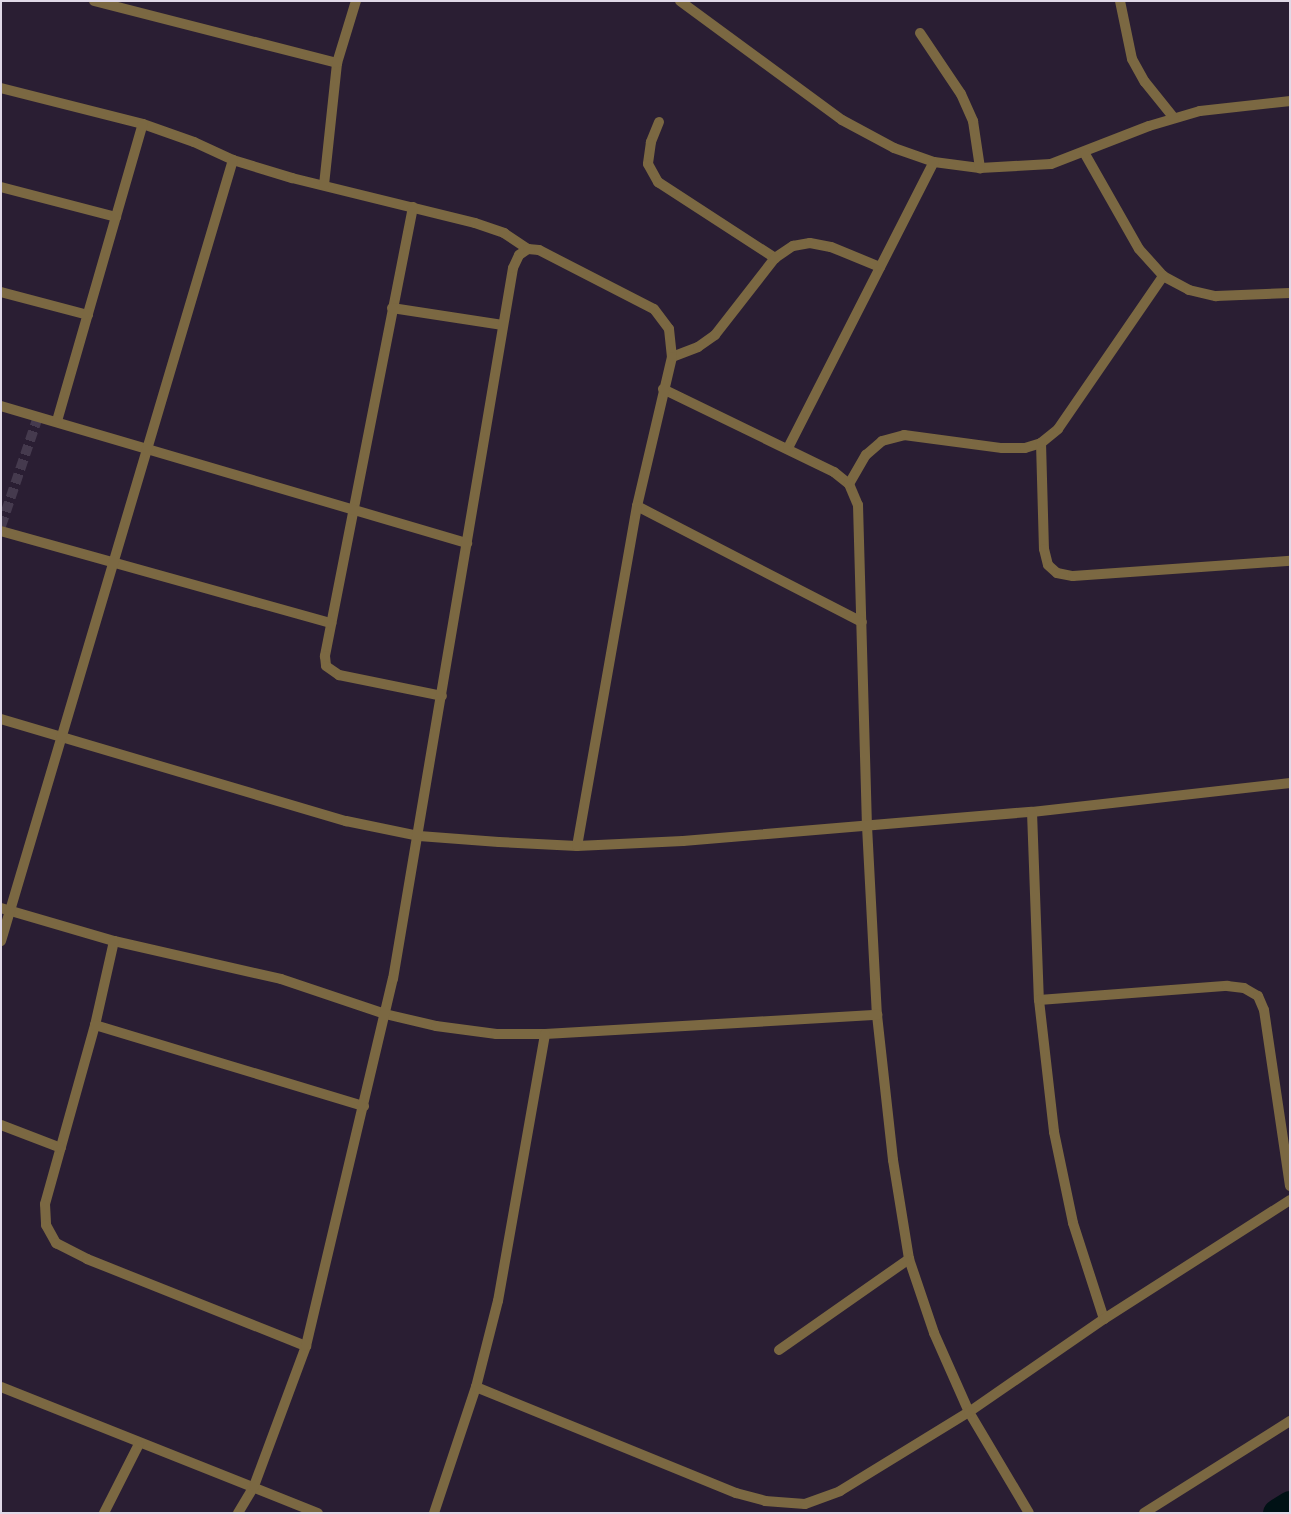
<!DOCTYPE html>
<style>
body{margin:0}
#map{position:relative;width:1291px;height:1514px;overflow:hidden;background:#2a1e33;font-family:Bitter,serif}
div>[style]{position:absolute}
.canal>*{height:29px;margin:-14.5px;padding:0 14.5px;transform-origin:14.5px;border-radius:14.5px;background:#001115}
.street-tunnel>*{height:10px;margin-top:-5px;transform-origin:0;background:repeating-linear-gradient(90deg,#453a4e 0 10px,transparent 0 15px)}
.street>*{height:10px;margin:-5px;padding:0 5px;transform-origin:5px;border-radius:5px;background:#7b6842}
span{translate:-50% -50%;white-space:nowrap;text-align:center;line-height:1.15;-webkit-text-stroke:5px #100b14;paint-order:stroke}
.frame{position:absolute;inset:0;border:2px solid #e0d9e7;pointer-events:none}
</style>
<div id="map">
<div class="canal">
<div style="left:1277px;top:1513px;width:15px;rotate:-32deg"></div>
</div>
<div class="street-tunnel">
<div style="left:1px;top:526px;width:115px;rotate:-71.3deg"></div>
</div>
<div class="street">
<div style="left:94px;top:1px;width:251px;rotate:14.3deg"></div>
<div style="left:680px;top:1px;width:201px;rotate:36.3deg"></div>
<div style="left:842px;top:120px;width:59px;rotate:28.3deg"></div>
<div style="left:894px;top:148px;width:42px;rotate:19.3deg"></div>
<div style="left:934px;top:162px;width:46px;rotate:7.4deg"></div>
<div style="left:980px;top:168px;width:71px;rotate:-3.2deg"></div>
<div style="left:1051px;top:164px;width:105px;rotate:-21.2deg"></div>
<div style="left:1149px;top:126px;width:53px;rotate:-16.4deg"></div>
<div style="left:1200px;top:111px;width:91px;rotate:-6.3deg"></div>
<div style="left:1120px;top:1px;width:59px;rotate:78.3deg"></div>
<div style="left:1132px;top:59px;width:26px;rotate:61deg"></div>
<div style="left:1145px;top:82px;width:46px;rotate:51.1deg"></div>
<div style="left:920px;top:33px;width:73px;rotate:56.1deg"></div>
<div style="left:961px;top:94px;width:30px;rotate:66deg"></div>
<div style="left:973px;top:121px;width:48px;rotate:81.5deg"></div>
<div style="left:1px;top:88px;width:146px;rotate:14.2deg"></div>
<div style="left:143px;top:124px;width:54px;rotate:19.4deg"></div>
<div style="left:194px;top:142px;width:43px;rotate:24.8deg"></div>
<div style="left:233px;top:160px;width:62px;rotate:17deg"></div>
<div style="left:292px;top:178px;width:188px;rotate:13.8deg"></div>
<div style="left:475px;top:223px;width:31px;rotate:19deg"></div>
<div style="left:504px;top:233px;width:29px;rotate:34deg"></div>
<div style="left:659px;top:122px;width:22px;rotate:112deg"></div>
<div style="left:651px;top:142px;width:22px;rotate:98deg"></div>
<div style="left:648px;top:164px;width:21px;rotate:61deg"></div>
<div style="left:658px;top:182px;width:140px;rotate:33deg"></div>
<div style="left:1085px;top:154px;width:109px;rotate:60.4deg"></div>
<div style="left:1139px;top:249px;width:36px;rotate:48deg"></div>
<div style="left:1163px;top:276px;width:30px;rotate:28deg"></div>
<div style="left:1189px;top:290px;width:28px;rotate:13deg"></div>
<div style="left:1216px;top:296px;width:74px;rotate:-2.3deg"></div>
<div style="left:324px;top:185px;width:123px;rotate:-83.9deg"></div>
<div style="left:337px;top:63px;width:65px;rotate:-73deg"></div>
<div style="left:1px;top:187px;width:119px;rotate:14.6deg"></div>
<div style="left:413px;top:207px;width:458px;rotate:101.1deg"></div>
<div style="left:325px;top:656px;width:10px;rotate:84deg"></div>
<div style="left:326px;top:666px;width:16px;rotate:35deg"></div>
<div style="left:339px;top:675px;width:105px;rotate:11.5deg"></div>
<div style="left:1px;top:292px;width:90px;rotate:14.8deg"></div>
<div style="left:392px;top:308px;width:112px;rotate:8.7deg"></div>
<div style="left:672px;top:357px;width:28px;rotate:-21deg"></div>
<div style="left:698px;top:347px;width:21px;rotate:-35deg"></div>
<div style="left:715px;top:335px;width:98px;rotate:-52.1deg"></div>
<div style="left:775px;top:258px;width:22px;rotate:-34deg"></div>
<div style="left:793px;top:246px;width:17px;rotate:-10deg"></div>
<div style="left:810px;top:243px;width:21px;rotate:11deg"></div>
<div style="left:831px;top:247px;width:53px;rotate:22.2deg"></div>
<div style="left:663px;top:389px;width:190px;rotate:25.9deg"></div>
<div style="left:834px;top:472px;width:19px;rotate:39deg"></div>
<div style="left:849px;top:484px;width:23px;rotate:67deg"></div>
<div style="left:858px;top:505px;width:321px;rotate:88.4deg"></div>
<div style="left:867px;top:826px;width:189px;rotate:87deg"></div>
<div style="left:877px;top:1015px;width:146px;rotate:83.7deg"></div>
<div style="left:893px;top:1160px;width:100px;rotate:80.8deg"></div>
<div style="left:909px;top:1259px;width:78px;rotate:71.3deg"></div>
<div style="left:934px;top:1333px;width:86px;rotate:66.1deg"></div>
<div style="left:969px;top:1412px;width:117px;rotate:59.3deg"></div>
<div style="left:1px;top:406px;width:486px;rotate:16.4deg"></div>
<div style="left:57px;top:421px;width:309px;rotate:-73.9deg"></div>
<div style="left:1041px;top:443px;width:106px;rotate:88.4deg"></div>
<div style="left:1044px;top:549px;width:16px;rotate:76deg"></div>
<div style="left:1048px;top:565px;width:12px;rotate:42deg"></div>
<div style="left:1057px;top:573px;width:16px;rotate:11deg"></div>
<div style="left:1073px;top:576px;width:218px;rotate:-4deg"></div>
<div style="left:788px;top:448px;width:321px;rotate:-63deg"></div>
<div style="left:849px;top:484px;width:34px;rotate:-60deg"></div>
<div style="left:866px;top:455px;width:21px;rotate:-41deg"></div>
<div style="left:882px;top:441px;width:23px;rotate:-15deg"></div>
<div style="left:904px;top:435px;width:99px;rotate:7.6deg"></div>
<div style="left:1002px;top:448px;width:23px"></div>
<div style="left:1025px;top:448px;width:17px;rotate:-17deg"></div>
<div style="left:1041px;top:443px;width:22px;rotate:-39deg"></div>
<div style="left:1058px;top:429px;width:186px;rotate:-55.5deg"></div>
<div style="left:637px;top:506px;width:253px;rotate:27.3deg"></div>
<div style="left:1px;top:531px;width:343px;rotate:15.6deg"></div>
<div style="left:1px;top:719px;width:360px;rotate:16.5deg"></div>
<div style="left:346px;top:821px;width:75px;rotate:11.6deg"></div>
<div style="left:419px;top:836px;width:80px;rotate:4.3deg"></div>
<div style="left:499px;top:842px;width:78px;rotate:2.9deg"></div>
<div style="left:577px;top:846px;width:106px;rotate:-2.7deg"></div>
<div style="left:683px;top:841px;width:350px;rotate:-4.8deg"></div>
<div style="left:1032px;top:812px;width:260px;rotate:-6.4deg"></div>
<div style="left:1032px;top:812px;width:188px;rotate:87.9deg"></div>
<div style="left:1039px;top:1000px;width:133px;rotate:83.5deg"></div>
<div style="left:1054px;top:1132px;width:93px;rotate:78.2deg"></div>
<div style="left:1073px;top:1223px;width:101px;rotate:72.1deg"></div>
<div style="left:1px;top:908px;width:118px;rotate:16.3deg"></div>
<div style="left:114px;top:941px;width:171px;rotate:12.8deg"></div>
<div style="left:281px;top:979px;width:110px;rotate:18.6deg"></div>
<div style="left:385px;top:1014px;width:52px;rotate:13.2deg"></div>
<div style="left:436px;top:1026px;width:61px;rotate:7.6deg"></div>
<div style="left:496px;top:1034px;width:49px"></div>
<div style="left:545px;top:1034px;width:333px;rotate:-3.3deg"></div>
<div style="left:1px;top:941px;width:815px;rotate:-73.46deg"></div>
<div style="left:114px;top:941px;width:86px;rotate:102.7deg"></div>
<div style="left:95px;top:1025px;width:186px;rotate:105.6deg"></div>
<div style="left:45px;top:1204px;width:21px;rotate:87deg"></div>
<div style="left:46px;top:1225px;width:21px;rotate:61deg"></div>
<div style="left:56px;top:1243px;width:35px;rotate:27deg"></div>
<div style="left:87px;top:1259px;width:236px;rotate:21.7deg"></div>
<div style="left:1039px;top:1000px;width:189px;rotate:-4.3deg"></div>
<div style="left:1227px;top:986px;width:17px;rotate:7deg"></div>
<div style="left:1244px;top:988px;width:16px;rotate:30deg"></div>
<div style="left:1258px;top:996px;width:15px;rotate:67deg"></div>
<div style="left:1264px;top:1010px;width:178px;rotate:81.6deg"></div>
<div style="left:95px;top:1025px;width:281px;rotate:16.8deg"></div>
<div style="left:1px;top:1125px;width:64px;rotate:21deg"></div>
<div style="left:779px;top:1350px;width:159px;rotate:-35deg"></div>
<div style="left:1px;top:1387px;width:341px;rotate:21.7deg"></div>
<div style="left:476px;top:1387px;width:281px;rotate:22.2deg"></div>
<div style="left:736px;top:1493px;width:30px;rotate:15deg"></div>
<div style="left:765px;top:1501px;width:40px;rotate:4.3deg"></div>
<div style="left:805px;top:1504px;width:37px;rotate:-20deg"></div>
<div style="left:840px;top:1491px;width:151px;rotate:-31.5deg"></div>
<div style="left:969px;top:1412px;width:164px;rotate:-34.6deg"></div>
<div style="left:1104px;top:1319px;width:221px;rotate:-32.6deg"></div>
<div style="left:104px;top:1513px;width:77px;rotate:-63.1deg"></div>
<div style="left:238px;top:1513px;width:31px;rotate:-59deg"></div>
<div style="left:254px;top:1486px;width:149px;rotate:-69.6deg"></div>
<div style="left:306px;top:1346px;width:377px;rotate:-76.7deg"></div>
<div style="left:393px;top:979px;width:721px;rotate:-80.42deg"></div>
<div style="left:513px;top:268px;width:14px;rotate:-65deg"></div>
<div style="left:519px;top:255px;width:11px;rotate:-34deg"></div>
<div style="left:528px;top:249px;width:11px;rotate:5deg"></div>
<div style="left:539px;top:250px;width:129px;rotate:27.2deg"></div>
<div style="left:654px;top:309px;width:25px;rotate:53deg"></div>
<div style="left:669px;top:329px;width:28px;rotate:84deg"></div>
<div style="left:672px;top:357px;width:153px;rotate:103.2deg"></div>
<div style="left:637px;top:506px;width:345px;rotate:100deg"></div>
<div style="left:434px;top:1513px;width:133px;rotate:-71.6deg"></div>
<div style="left:476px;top:1387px;width:89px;rotate:-75.7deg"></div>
<div style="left:498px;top:1301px;width:271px;rotate:-80deg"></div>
<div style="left:1144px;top:1513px;width:173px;rotate:-32.2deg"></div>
</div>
<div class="frame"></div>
</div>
